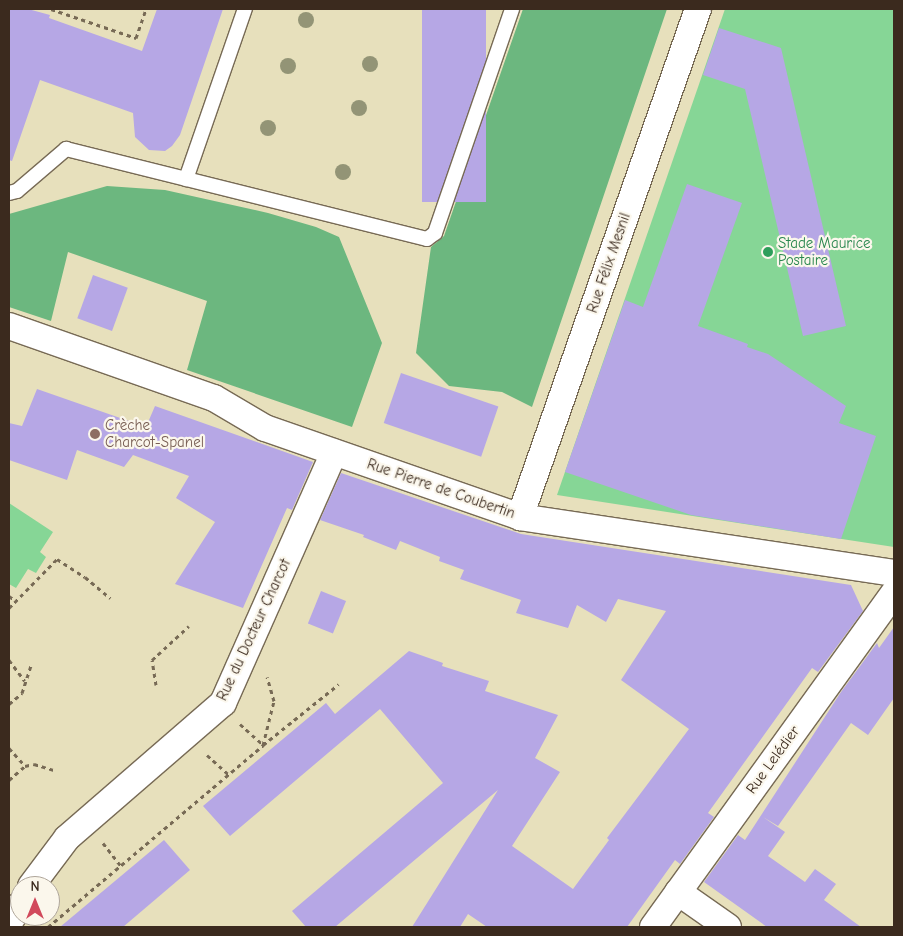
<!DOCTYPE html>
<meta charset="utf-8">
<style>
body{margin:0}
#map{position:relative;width:903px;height:936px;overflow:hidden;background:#e7e0bc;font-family:"Comic Neue",sans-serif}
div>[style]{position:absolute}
.green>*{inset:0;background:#86d696}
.forest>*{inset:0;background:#6cb77f}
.building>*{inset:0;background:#b6a7e5;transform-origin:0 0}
.path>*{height:3px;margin-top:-1.5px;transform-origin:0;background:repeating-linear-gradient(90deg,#776a55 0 4px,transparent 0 8px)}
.roads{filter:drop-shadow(1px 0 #776a55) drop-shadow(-1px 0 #776a55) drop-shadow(0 1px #776a55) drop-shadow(0 -1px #776a55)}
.lane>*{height:14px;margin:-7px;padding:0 7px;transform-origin:7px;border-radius:7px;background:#fff}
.street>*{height:26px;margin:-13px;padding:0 13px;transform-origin:13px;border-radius:13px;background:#fff}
.trees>*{width:16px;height:16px;margin:-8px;border-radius:50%;background:#939476}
.dots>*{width:14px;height:14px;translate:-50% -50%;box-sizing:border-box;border:2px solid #fbf7ec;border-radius:50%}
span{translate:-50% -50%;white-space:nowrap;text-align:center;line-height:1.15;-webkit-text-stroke:4.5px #fbf7ec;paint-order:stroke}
.leisure-label{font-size:15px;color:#27864d}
.left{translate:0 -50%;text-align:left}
.street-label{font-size:15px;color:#3b2a1e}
.education-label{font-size:15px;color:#785e54}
.frame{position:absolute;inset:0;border:10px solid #3b2a1e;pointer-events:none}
.north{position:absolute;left:10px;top:876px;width:50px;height:50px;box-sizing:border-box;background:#fbf7ec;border:1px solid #aea59a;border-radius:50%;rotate:0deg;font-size:14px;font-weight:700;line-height:20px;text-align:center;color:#3b2a1e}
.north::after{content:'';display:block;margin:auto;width:18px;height:22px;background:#d1495b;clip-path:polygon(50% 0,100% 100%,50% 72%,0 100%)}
</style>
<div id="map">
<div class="green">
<div style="clip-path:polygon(725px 9px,894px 9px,894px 547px,557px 495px)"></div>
<div style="clip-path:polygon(9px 503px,53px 532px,40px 552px,46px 557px,36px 573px,28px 569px,16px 588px,9px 584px)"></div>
</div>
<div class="forest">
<div style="clip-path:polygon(523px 9px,667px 9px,532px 407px,502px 392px,449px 386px,416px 353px,431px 247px,444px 236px)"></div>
<div style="clip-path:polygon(107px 186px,165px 190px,268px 213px,316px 227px,339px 237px,382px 343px,352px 427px,187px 370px,207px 301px,68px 252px,51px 321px,9px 307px,9px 214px)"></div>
</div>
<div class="building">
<div style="clip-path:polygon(9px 9px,28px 9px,50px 15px,49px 18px,142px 51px,157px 9px,223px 9px,180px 135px,172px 146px,165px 151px,149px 150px,135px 137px,133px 113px,40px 80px,12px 161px,9px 160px)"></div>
<div style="left:422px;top:9px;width:64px;height:193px"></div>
<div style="clip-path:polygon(719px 28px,781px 48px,846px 326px,803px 336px,745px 89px,703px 75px)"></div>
<div style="clip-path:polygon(687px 184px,742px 203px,698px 326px,748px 344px,747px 347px,768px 354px,846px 406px,839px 423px,876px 436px,841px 539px,691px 515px,565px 472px,625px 300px,643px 307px)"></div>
<div style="left:93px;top:275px;width:37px;height:46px;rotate:20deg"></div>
<div style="left:401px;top:373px;width:103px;height:53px;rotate:19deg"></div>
<div style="clip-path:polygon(37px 389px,146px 427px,155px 406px,313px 462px,292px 510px,287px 508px,243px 608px,175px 584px,215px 522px,176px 498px,189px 476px,133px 455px,124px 467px,77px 450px,67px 480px,9px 460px,9px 423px,22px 426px)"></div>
<div style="clip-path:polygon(341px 473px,521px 534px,851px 585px,863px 611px,818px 672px,812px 668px,708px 813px,714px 817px,680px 864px,675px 860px,627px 927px,487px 927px,468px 914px,460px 927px,412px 927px,498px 790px,335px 927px,306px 927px,292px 911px,443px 783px,380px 709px,230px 836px,203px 806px,326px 703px,335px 714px,409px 651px,443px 663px,442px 666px,489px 681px,485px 691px,558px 715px,535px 758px,560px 772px,512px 846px,573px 889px,609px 840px,607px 838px,689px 729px,621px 680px,666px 611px,618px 599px,606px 622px,577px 605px,568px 628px,516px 613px,521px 600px,460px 579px,464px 570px,439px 561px,440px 557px,400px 541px,396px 550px,363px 537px,364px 535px,320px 520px)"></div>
<div style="left:321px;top:591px;width:27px;height:35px;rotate:22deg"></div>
<div style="clip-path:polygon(894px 627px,894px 698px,868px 735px,851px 723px,778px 826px,763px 817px,785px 832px,768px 856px,805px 882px,815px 869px,836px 884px,824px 900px,861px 927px,767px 927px,704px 882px,738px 835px,745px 840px,841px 692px,877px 643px,879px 648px)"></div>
<div style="clip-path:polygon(164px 840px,190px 870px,123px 927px,60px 927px)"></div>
</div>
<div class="path">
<div style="left:51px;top:9px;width:90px;rotate:18.8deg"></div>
<div style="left:136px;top:38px;width:31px;rotate:-71deg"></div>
<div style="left:9px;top:596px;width:9px;rotate:36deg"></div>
<div style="left:9px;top:608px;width:69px;rotate:-45.6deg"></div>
<div style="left:57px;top:559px;width:33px;rotate:33deg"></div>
<div style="left:85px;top:577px;width:33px;rotate:40deg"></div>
<div style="left:9px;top:660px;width:26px;rotate:53deg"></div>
<div style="left:156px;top:685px;width:25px;rotate:-99deg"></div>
<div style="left:152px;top:660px;width:50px;rotate:-42.6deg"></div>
<div style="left:9px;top:704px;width:17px;rotate:-40deg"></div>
<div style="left:22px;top:693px;width:29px;rotate:-72deg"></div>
<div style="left:240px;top:724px;width:31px;rotate:42deg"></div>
<div style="left:263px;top:745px;width:45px;rotate:-76deg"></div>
<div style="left:274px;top:701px;width:25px;rotate:-106deg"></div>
<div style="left:9px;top:748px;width:24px;rotate:48deg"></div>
<div style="left:25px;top:766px;width:9px;rotate:-13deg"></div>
<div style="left:34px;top:764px;width:21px;rotate:17deg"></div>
<div style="left:207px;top:755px;width:30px;rotate:42deg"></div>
<div style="left:9px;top:780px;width:21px;rotate:-41deg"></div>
<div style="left:103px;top:843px;width:29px;rotate:52deg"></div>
<div style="left:48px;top:927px;width:282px;rotate:-40.2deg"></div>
<div style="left:263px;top:745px;width:97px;rotate:-38.8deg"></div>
</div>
<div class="roads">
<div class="lane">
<div style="left:186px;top:179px;width:180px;rotate:-70.9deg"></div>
<div style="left:9px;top:193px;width:8px;rotate:-14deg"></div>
<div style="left:17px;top:191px;width:65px;rotate:-40.6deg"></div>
<div style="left:66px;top:149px;width:372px;rotate:14deg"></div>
<div style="left:427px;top:239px;width:10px;rotate:-37deg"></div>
<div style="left:435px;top:233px;width:237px;rotate:-71deg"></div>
</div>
<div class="street">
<div style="left:9px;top:326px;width:217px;rotate:19.4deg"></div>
<div style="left:214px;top:398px;width:59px;rotate:30.5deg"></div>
<div style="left:265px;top:428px;width:270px;rotate:19.2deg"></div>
<div style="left:520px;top:517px;width:378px;rotate:8.5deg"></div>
<div style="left:520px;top:517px;width:538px;rotate:-70.69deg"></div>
<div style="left:31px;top:886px;width:60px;rotate:-53.1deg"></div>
<div style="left:67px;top:838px;width:206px;rotate:-40.9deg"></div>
<div style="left:223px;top:703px;width:274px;rotate:-66.1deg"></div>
<div style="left:678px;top:892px;width:61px;rotate:35deg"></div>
<div style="left:9px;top:923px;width:21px;rotate:-59deg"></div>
<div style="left:653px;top:927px;width:412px;rotate:-54.2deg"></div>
</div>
</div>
<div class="trees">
<div style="left:306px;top:20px"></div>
<div style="left:370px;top:64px"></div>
<div style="left:288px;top:66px"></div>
<div style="left:359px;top:108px"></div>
<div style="left:268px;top:128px"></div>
<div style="left:343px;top:172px"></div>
</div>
<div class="dots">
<div style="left:768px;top:252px;background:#2e9e5b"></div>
<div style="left:95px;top:434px;background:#8d6e63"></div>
</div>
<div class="leisure-label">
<span class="left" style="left:778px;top:252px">Stade Maurice<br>Postaire</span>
</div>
<div class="street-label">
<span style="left:609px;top:263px;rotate:-71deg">Rue Félix Mesnil</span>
<span style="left:441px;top:489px;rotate:19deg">Rue Pierre de Coubertin</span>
<span style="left:254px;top:630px;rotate:-65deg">Rue du Docteur Charcot</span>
<span style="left:773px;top:760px;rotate:-54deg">Rue Lelédier</span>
</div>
<div class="education-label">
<span class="left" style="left:105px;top:434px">Crèche<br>Charcot-Spanel</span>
</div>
<div class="frame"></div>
<div class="north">N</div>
</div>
